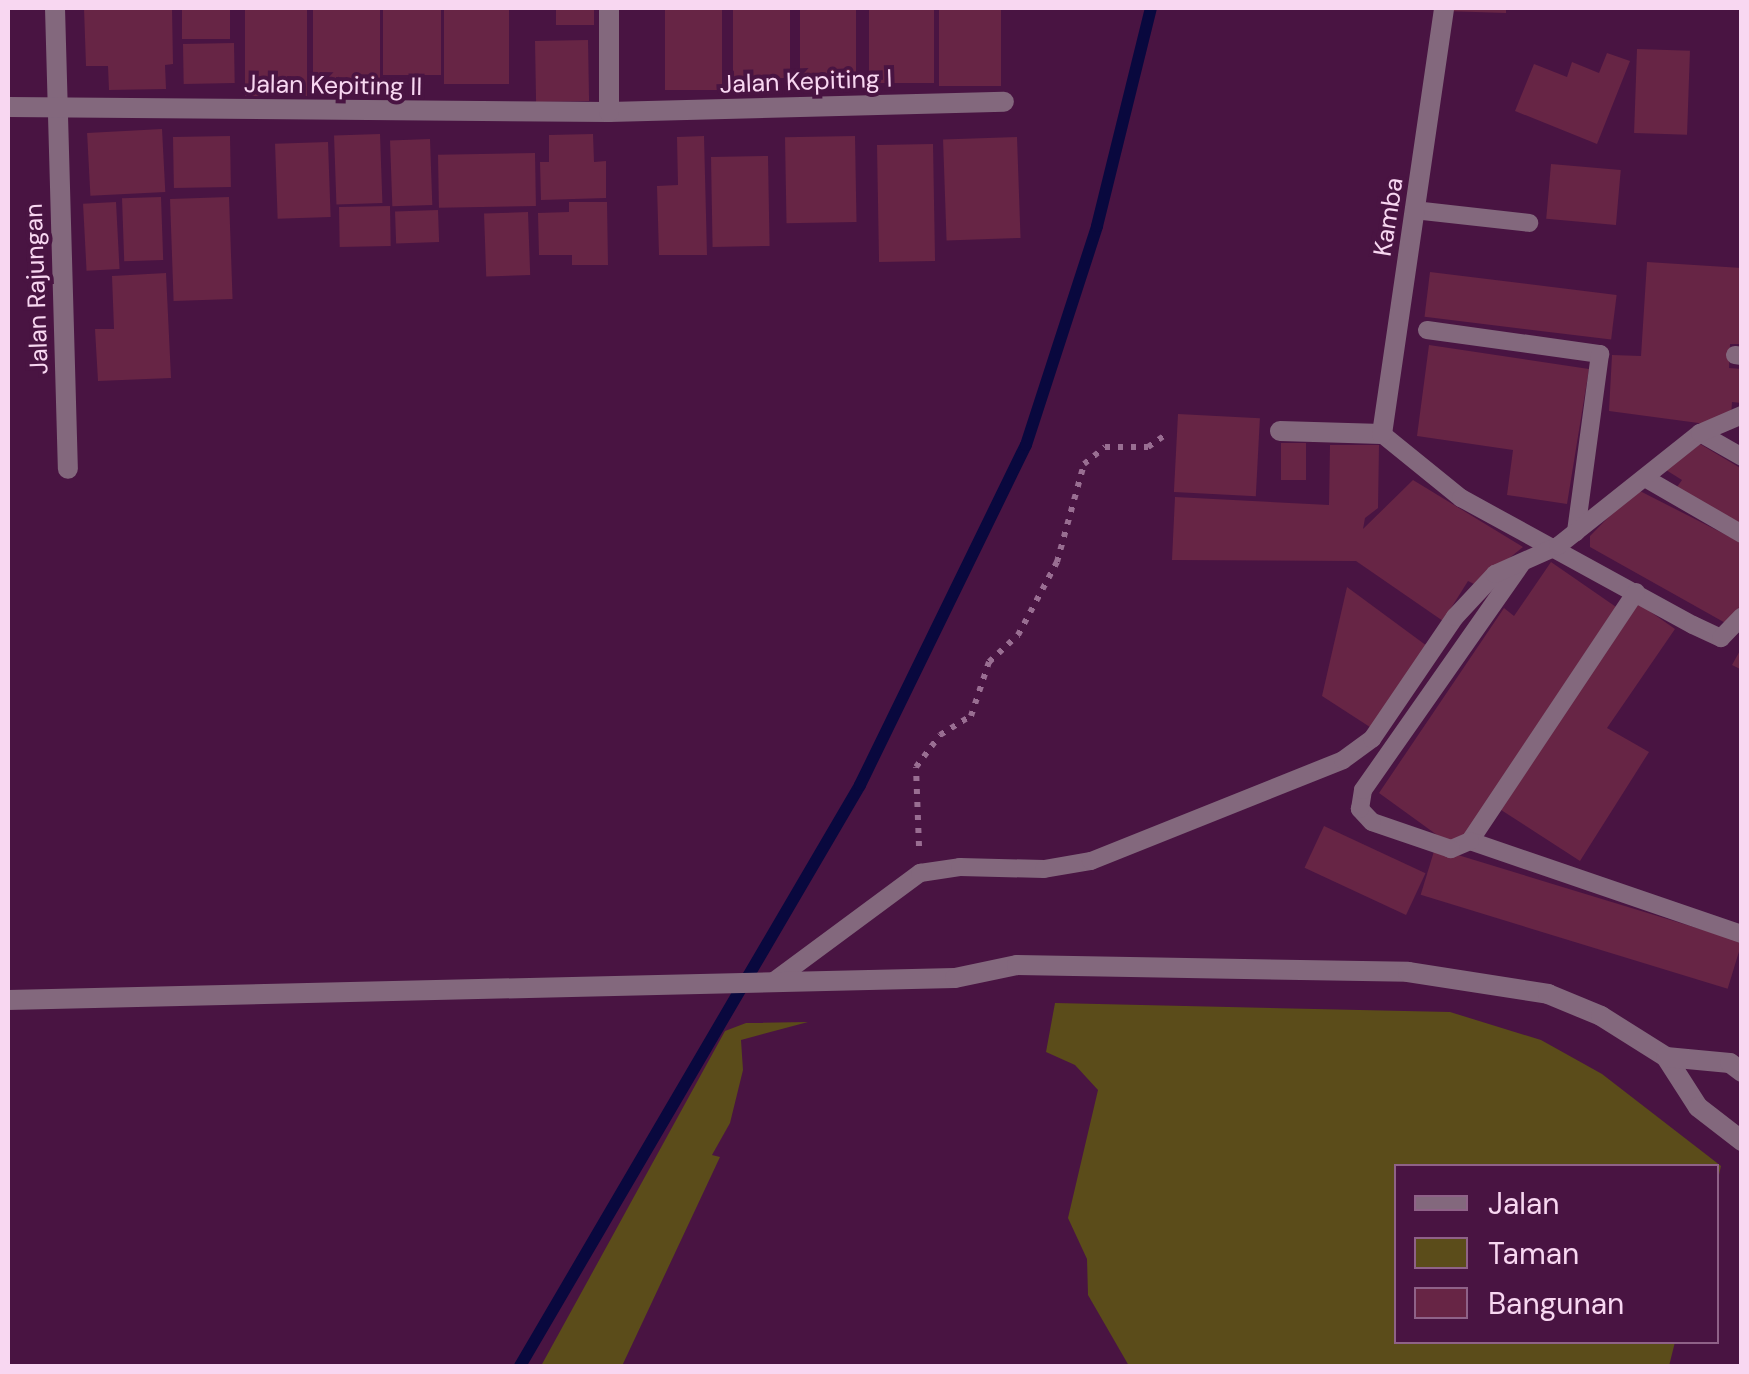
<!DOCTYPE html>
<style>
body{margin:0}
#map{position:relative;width:1749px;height:1374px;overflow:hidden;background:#491442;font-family:"DM Sans",sans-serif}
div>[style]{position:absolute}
.green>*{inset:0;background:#5b4c1a}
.stream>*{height:12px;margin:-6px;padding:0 6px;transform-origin:6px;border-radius:6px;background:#09083e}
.building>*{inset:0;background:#672545;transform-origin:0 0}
.path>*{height:6px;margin-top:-3px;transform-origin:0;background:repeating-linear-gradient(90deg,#996e92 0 5px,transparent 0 13px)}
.service>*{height:18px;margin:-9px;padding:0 9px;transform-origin:9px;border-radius:9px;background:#83687d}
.minor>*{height:20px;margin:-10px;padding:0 10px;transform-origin:10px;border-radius:10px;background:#83687d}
span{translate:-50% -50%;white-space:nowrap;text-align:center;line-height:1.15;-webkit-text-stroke:8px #491442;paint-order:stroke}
.street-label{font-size:25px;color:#f8d7f1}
.frame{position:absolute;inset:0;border:10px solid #f8d7f1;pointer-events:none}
.legend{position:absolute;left:1394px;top:1164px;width:325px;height:180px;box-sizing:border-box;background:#491442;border:2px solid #8f6288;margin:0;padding:12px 18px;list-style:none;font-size:30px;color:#f8d7f1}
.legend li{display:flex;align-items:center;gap:20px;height:50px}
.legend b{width:50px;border:2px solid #8f6288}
</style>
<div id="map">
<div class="green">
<div style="clip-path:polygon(1055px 1003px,1450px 1012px,1541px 1040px,1602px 1074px,1721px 1166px,1717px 1184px,1716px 1166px,1396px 1166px,1396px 1342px,1675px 1342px,1669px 1366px,1129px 1366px,1088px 1295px,1087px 1259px,1068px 1218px,1098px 1090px,1075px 1065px,1046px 1052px)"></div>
<div style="clip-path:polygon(808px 1022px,741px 1040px,743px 1070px,730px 1123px,712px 1155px,720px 1157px,622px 1366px,541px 1366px,725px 1031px,746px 1023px)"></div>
</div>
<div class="stream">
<div style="left:520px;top:1366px;width:673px;rotate:-59.66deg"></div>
<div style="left:860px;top:785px;width:378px;rotate:-64deg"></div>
<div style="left:1026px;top:445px;width:230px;rotate:-72deg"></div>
<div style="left:1097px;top:226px;width:225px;rotate:-76.1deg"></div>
</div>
<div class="building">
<div style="clip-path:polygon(84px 8px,172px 8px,173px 64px,165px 65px,166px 89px,109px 90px,108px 66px,86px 66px)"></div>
<div style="left:182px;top:8px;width:48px;height:31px"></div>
<div style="left:245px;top:8px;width:62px;height:88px"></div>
<div style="left:313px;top:8px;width:67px;height:86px"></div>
<div style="left:383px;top:8px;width:58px;height:67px"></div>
<div style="left:444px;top:8px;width:65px;height:76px"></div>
<div style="left:556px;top:8px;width:38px;height:17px"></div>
<div style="left:665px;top:8px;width:57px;height:82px"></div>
<div style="left:733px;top:8px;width:57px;height:70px"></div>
<div style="left:800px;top:8px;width:56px;height:81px"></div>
<div style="left:869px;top:8px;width:65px;height:75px"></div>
<div style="left:939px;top:8px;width:62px;height:78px"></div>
<div style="clip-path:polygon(1444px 8px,1506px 8px,1506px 13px,1444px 11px)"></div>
<div style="left:588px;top:40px;width:61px;height:53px;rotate:89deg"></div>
<div style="left:234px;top:43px;width:40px;height:51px;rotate:89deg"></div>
<div style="left:1637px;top:49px;width:53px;height:84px;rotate:2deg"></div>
<div style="clip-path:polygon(1607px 53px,1630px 61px,1597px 144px,1515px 111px,1534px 64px,1567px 77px,1572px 62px,1599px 73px)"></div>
<div style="left:162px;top:129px;width:63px;height:75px;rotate:87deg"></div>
<div style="left:380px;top:134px;width:69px;height:46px;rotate:88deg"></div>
<div style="clip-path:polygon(593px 134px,594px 162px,606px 161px,606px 198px,541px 200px,540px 162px,549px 162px,549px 135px)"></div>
<div style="left:230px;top:136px;width:51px;height:57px;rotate:89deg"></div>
<div style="clip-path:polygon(704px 136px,707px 255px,659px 255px,657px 186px,678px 185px,677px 137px)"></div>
<div style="left:855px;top:136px;width:86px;height:70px;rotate:89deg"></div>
<div style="left:1017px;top:137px;width:101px;height:74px;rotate:88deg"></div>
<div style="left:430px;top:139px;width:66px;height:40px;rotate:88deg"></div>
<div style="left:328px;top:142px;width:75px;height:53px;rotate:88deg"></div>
<div style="left:933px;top:144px;width:117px;height:56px;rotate:89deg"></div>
<div style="left:535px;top:153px;width:53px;height:97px;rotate:89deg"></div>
<div style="left:768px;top:156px;width:90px;height:57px;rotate:89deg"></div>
<div style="left:1551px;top:164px;width:70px;height:55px;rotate:5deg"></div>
<div style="left:161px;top:197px;width:63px;height:39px;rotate:88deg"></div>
<div style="left:229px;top:197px;width:102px;height:59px;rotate:88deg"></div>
<div style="left:116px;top:202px;width:67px;height:33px;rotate:87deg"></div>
<div style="clip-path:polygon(569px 202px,607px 202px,608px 265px,572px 265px,572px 255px,539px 255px,538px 213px,569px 212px)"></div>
<div style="left:390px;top:206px;width:40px;height:51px;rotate:89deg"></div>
<div style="left:438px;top:210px;width:32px;height:43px;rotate:88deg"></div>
<div style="left:528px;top:212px;width:63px;height:44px;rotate:88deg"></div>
<div style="clip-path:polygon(1647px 262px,1742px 268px,1742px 344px,1730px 344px,1729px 368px,1742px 369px,1742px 403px,1732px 402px,1731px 416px,1706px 424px,1609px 411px,1612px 355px,1641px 356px)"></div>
<div style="left:1430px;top:272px;width:188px;height:45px;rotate:7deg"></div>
<div style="clip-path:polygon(166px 273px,171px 378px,98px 381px,95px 329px,114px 329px,112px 276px)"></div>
<div style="clip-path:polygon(1429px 345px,1589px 369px,1567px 504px,1507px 495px,1513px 450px,1417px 436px)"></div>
<div style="left:1178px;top:414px;width:82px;height:78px;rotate:3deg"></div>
<div style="left:1281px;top:443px;width:25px;height:37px"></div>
<div style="clip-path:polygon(1700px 444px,1742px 469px,1742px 527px,1677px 487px,1682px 480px,1666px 470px)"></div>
<div style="clip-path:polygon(1330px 445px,1379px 445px,1378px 508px,1365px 518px,1363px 529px,1413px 480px,1523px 547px,1476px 585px,1468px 581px,1443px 621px,1356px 561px,1172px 560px,1175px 497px,1329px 505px)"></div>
<div style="clip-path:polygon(1636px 489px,1742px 543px,1742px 602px,1729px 625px,1590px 547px,1590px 536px)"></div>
<div style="clip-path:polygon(1551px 562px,1619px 609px,1455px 848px,1379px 793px,1504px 608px,1514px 616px)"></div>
<div style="clip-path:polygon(1347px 587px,1427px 646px,1373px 729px,1322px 696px)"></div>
<div style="clip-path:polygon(1638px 603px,1675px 629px,1607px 728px,1649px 752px,1580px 861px,1498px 808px)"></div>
<div style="clip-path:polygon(1742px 647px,1742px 670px,1732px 665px)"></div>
<div style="left:1324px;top:826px;width:112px;height:46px;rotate:25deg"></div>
<div style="left:1435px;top:848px;width:321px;height:49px;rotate:17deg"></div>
</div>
<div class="path">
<div style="left:919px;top:846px;width:79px;rotate:-92.2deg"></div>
<div style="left:916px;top:767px;width:40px;rotate:-53deg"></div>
<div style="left:940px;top:735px;width:36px;rotate:-32deg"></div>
<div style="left:971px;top:716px;width:57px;rotate:-71.6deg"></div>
<div style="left:989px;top:662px;width:40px;rotate:-43deg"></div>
<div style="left:1018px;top:635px;width:83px;rotate:-61.9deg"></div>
<div style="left:1057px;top:562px;width:102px;rotate:-74.6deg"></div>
<div style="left:1084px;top:464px;width:27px;rotate:-39deg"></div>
<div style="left:1105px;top:447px;width:43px"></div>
<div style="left:1148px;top:447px;width:19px;rotate:-35deg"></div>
</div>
<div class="service">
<div style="left:1414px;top:210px;width:116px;rotate:6.4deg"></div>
<div style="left:1427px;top:330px;width:175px;rotate:7.9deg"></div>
<div style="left:1600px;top:354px;width:180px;rotate:97.7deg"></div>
<div style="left:1735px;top:355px;width:7px;rotate:8deg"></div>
<div style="left:1700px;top:433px;width:48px;rotate:29.7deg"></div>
<div style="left:1382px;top:434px;width:102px;rotate:39deg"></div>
<div style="left:1461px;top:498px;width:264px;rotate:28.7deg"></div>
<div style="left:1693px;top:625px;width:31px;rotate:25deg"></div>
<div style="left:1721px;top:638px;width:30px;rotate:-46deg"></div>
<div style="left:1645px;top:478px;width:112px;rotate:30deg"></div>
<div style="left:1636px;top:592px;width:299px;rotate:123.7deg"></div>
<div style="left:1470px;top:841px;width:287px;rotate:18.9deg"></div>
<div style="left:1470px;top:841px;width:21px;rotate:157deg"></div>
<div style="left:1451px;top:849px;width:83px;rotate:-161.1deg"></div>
<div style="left:1372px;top:822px;width:18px;rotate:-133deg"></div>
<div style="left:1360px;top:809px;width:19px;rotate:-81deg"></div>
<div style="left:1363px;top:790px;width:277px;rotate:-55deg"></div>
<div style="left:774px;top:981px;width:182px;rotate:-36.5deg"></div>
<div style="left:920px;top:873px;width:40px;rotate:-8.5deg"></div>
<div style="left:960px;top:867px;width:84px;rotate:1.4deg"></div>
<div style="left:1044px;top:869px;width:48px;rotate:-9.7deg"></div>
<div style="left:1091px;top:861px;width:271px;rotate:-21.8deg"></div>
<div style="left:1343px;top:760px;width:36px;rotate:-36deg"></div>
<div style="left:1372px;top:739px;width:148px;rotate:-55.8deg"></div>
<div style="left:1455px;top:617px;width:59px;rotate:-47.1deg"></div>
<div style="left:1495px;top:574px;width:69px;rotate:-24deg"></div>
<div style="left:1558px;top:546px;width:181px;rotate:-38.5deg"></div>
<div style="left:1700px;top:433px;width:46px;rotate:-23.2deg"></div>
</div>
<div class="minor">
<div style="left:55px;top:8px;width:461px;rotate:88.4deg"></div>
<div style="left:8px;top:107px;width:601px;rotate:0.48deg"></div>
<div style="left:609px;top:112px;width:395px;rotate:-1.5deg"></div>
<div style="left:609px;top:112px;width:104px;rotate:-90deg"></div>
<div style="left:1280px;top:431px;width:102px;rotate:1.7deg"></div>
<div style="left:1382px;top:434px;width:430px;rotate:-81.7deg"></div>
<div style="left:8px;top:1000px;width:947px;rotate:-1.33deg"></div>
<div style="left:955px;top:978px;width:63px;rotate:-11.8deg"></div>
<div style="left:1017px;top:965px;width:391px;rotate:1deg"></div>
<div style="left:1408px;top:972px;width:142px;rotate:8.9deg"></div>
<div style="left:1548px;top:994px;width:57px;rotate:22.5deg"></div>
<div style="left:1601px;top:1016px;width:77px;rotate:32.2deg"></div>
<div style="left:1666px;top:1057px;width:59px;rotate:57.4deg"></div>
<div style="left:1698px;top:1107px;width:56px;rotate:37.7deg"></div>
<div style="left:1666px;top:1057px;width:64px;rotate:5.4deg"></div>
<div style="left:1730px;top:1063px;width:15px;rotate:37deg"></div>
</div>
<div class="street-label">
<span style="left:806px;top:82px;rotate:-2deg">Jalan Kepiting I</span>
<span style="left:333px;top:86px;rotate:1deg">Jalan Kepiting II</span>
<span style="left:1389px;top:217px;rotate:-81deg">Kamba</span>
<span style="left:37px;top:289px;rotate:-92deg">Jalan Rajungan</span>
</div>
<div class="frame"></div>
<ul class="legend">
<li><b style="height:12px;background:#83687d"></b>Jalan</li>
<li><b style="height:28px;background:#5b4c1a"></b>Taman</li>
<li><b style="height:28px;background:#672545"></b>Bangunan</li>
</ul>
</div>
